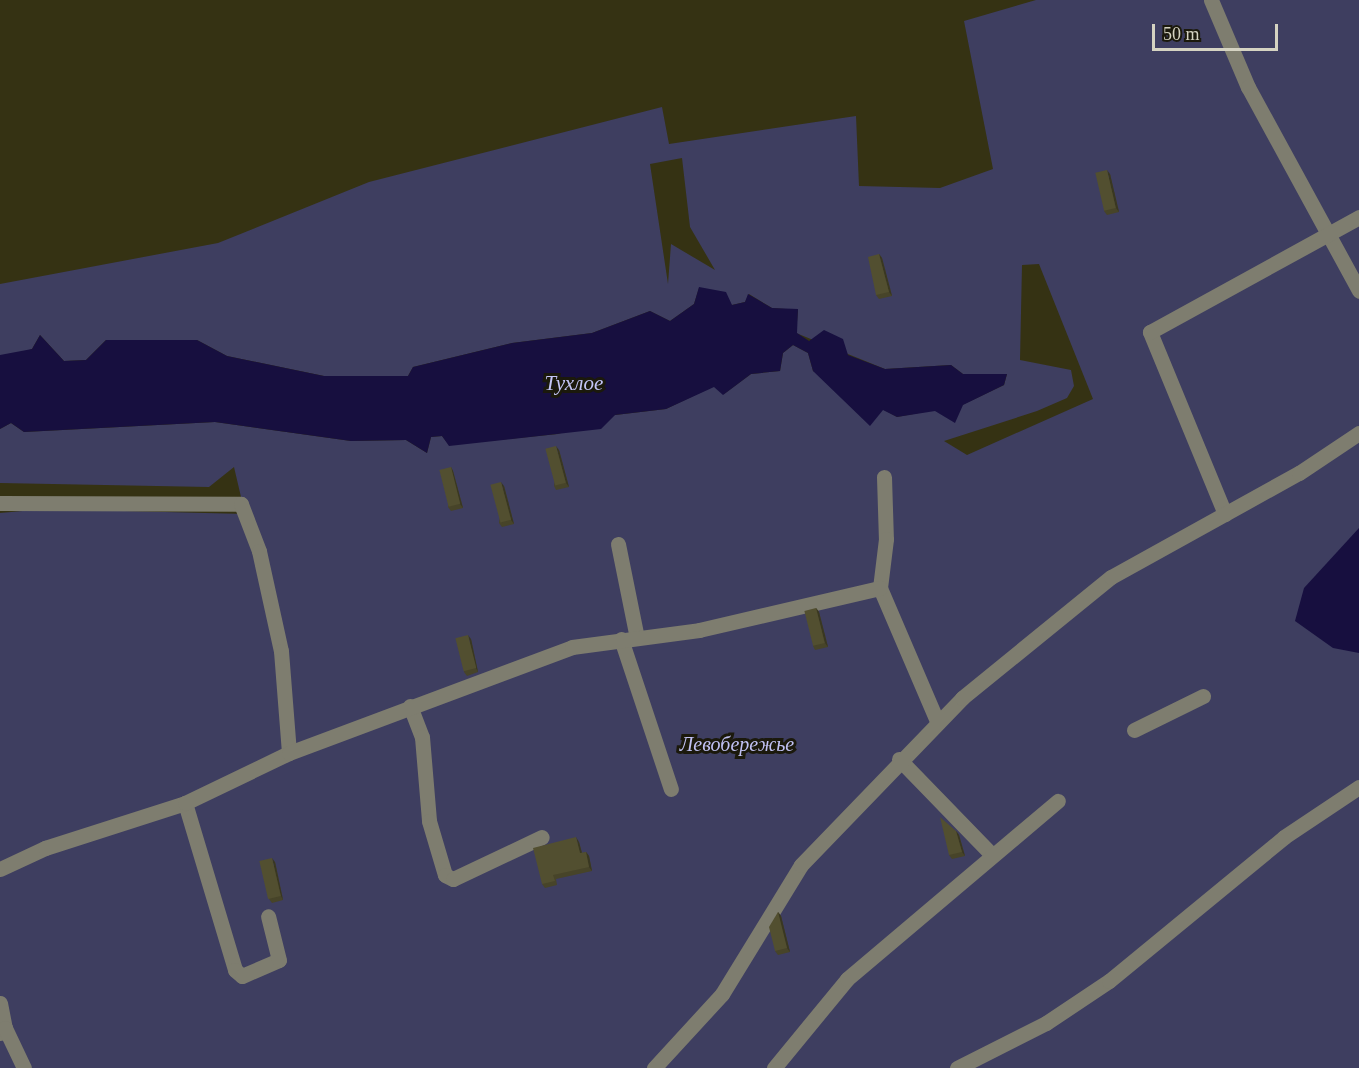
<!DOCTYPE html>
<meta charset="utf-8">
<style>
body{margin:0}
#map{position:relative;width:1359px;height:1068px;overflow:hidden;background:#353213;font-family:Georgia,serif}
div>[style]{position:absolute}
.green>*{inset:0;background:#3e3e60}
.water>*{inset:0;background:#170f3f}
.minor>*{height:15px;margin:-7.5px;padding:0 7.5px;transform-origin:7.5px;border-radius:7.5px;background:#7e7d6f}
.wall>*{inset:0;background:#474429}
.shaded-wall>*{inset:0;background:#393722}
.building>*{inset:0;background:#524f30;transform-origin:0 0}
span{translate:-50% -50%;white-space:nowrap;text-align:center;line-height:1.15;-webkit-text-stroke:6px #1b190c;paint-order:stroke}
.park-label{font-size:20px;color:#c0c1f3;font-style:italic}
.water-label{font-size:21px;color:#c4c5f7;font-style:italic}
.scale{position:absolute;left:1152px;top:24px;width:126px;height:27px;box-sizing:border-box;border:3px solid #d5d3c2;border-top:0;padding-left:8px;font-size:18px;line-height:21px;white-space:nowrap;color:#d5d3c2;-webkit-text-stroke:4px #1b190c;paint-order:stroke}
</style>
<div id="map">
<div class="green">
<div style="clip-path:polygon(evenodd,1036px 0,1359px 0,1359px 1068px,0 1068px,0 513px,45px 509px,245px 514px,234px 467px,209px 487px,0 483px,0 429px,11px 423px,24px 432px,215px 422px,351px 441px,406px 440px,427px 453px,431px 437px,442px 436px,449px 445px,558px 434px,615px 415px,666px 409px,714px 386px,724px 394px,751px 374px,780px 371px,783px 353px,793px 345px,808px 353px,813px 371px,897px 417px,962px 405px,1004px 385px,1007px 374px,963px 374px,951px 365px,885px 369px,796px 333px,798px 310px,772px 308px,749px 294px,745px 302px,732px 305px,699px 288px,694px 304px,670px 321px,650px 311px,592px 333px,512px 343px,413px 367px,408px 376px,324px 376px,227px 356px,197px 340px,106px 340px,86px 360px,64px 361px,40px 335px,32px 349px,9px 357px,0 355px,0 284px,218px 243px,369px 182px,662px 107px,669px 144px,856px 116px,859px 186px,940px 188px,993px 169px,964px 21px,1036px 0,682px 158px,690px 227px,715px 270px,671px 244px,668px 284px,650px 164px,682px 158px,1036px 0,1039px 264px,1093px 399px,967px 455px,944px 441px,1037px 411px,1067px 398px,1074px 386px,1071px 370px,1020px 360px,1022px 265px,1039px 264px)"></div>
</div>
<div class="water">
<div style="clip-path:polygon(699px 287px,726px 292px,732px 305px,745px 302px,748px 294px,772px 308px,798px 309px,797px 333px,809px 341px,824px 330px,843px 339px,848px 355px,885px 369px,951px 365px,963px 374px,1007px 374px,1004px 385px,963px 405px,955px 423px,935px 411px,897px 417px,883px 410px,870px 426px,813px 371px,808px 353px,793px 345px,783px 353px,780px 371px,751px 374px,723px 395px,714px 387px,666px 409px,615px 415px,601px 429px,449px 446px,442px 436px,431px 437px,427px 453px,406px 440px,351px 441px,215px 422px,24px 432px,11px 423px,0 429px,0 355px,32px 349px,40px 335px,64px 361px,86px 360px,106px 340px,197px 340px,227px 356px,324px 376px,408px 376px,413px 367px,512px 343px,592px 333px,650px 311px,670px 321px,694px 304px)"></div>
<div style="clip-path:polygon(1359px 528px,1359px 653px,1333px 648px,1295px 621px,1304px 588px)"></div>
</div>
<div class="minor">
<div style="left:1211px;top:0;width:95px;rotate:67deg"></div>
<div style="left:1248px;top:87px;width:232px;rotate:61.4deg"></div>
<div style="left:884px;top:477px;width:62px;rotate:88.2deg"></div>
<div style="left:886px;top:539px;width:49px;rotate:97deg"></div>
<div style="left:880px;top:588px;width:145px;rotate:66.8deg"></div>
<div style="left:0;top:503px;width:241px;rotate:0.2deg"></div>
<div style="left:241px;top:504px;width:50px;rotate:69deg"></div>
<div style="left:259px;top:551px;width:102px;rotate:77.6deg"></div>
<div style="left:281px;top:651px;width:102px;rotate:85.5deg"></div>
<div style="left:1225px;top:514px;width:197px;rotate:-112.4deg"></div>
<div style="left:1150px;top:332px;width:239px;rotate:-28.8deg"></div>
<div style="left:618px;top:544px;width:96px;rotate:78.6deg"></div>
<div style="left:621px;top:639px;width:158px;rotate:71.6deg"></div>
<div style="left:410px;top:706px;width:33px;rotate:69deg"></div>
<div style="left:422px;top:737px;width:84px;rotate:85.2deg"></div>
<div style="left:429px;top:821px;width:56px;rotate:73.5deg"></div>
<div style="left:445px;top:875px;width:9px;rotate:27deg"></div>
<div style="left:453px;top:879px;width:98px;rotate:-25.3deg"></div>
<div style="left:1134px;top:730px;width:77px;rotate:-26.2deg"></div>
<div style="left:899px;top:759px;width:131px;rotate:45.9deg"></div>
<div style="left:185px;top:803px;width:174px;rotate:73.3deg"></div>
<div style="left:235px;top:970px;width:9px;rotate:41deg"></div>
<div style="left:242px;top:976px;width:40px;rotate:-23.4deg"></div>
<div style="left:279px;top:960px;width:45px;rotate:-104deg"></div>
<div style="left:0;top:869px;width:50px;rotate:-25deg"></div>
<div style="left:45px;top:848px;width:147px;rotate:-17.8deg"></div>
<div style="left:185px;top:803px;width:115px;rotate:-25.7deg"></div>
<div style="left:289px;top:753px;width:302px;rotate:-20.5deg"></div>
<div style="left:572px;top:647px;width:128px;rotate:-7.6deg"></div>
<div style="left:699px;top:630px;width:186px;rotate:-13.1deg"></div>
<div style="left:0;top:1003px;width:25px;rotate:79deg"></div>
<div style="left:5px;top:1028px;width:7px;rotate:135deg"></div>
<div style="left:5px;top:1028px;width:44px;rotate:64.6deg"></div>
<div style="left:654px;top:1068px;width:100px;rotate:-47.4deg"></div>
<div style="left:722px;top:994px;width:151px;rotate:-58.5deg"></div>
<div style="left:801px;top:865px;width:232px;rotate:-46deg"></div>
<div style="left:962px;top:698px;width:192px;rotate:-39.1deg"></div>
<div style="left:1111px;top:577px;width:215px;rotate:-29deg"></div>
<div style="left:1299px;top:473px;width:72px;rotate:-33.7deg"></div>
<div style="left:774px;top:1068px;width:115px;rotate:-50.6deg"></div>
<div style="left:847px;top:979px;width:276px;rotate:-40.2deg"></div>
<div style="left:957px;top:1068px;width:100px;rotate:-26.8deg"></div>
<div style="left:1046px;top:1023px;width:76px;rotate:-33.7deg"></div>
<div style="left:1109px;top:981px;width:227px;rotate:-39.4deg"></div>
<div style="left:1284px;top:837px;width:90px;rotate:-33.7deg"></div>
</div>
<div class="wall">
<div style="clip-path:polygon(1110px 174px,1119px 212px,1107px 215px,1104px 211px)"></div>
<div style="clip-path:polygon(879px 254px,882px 258px,892px 296px,879px 299px,876px 295px)"></div>
<div style="clip-path:polygon(559px 450px,569px 487px,556px 490px,554px 486px)"></div>
<div style="clip-path:polygon(451px 467px,453px 471px,463px 508px,451px 511px,448px 507px)"></div>
<div style="clip-path:polygon(504px 486px,514px 524px,502px 527px,499px 523px)"></div>
<div style="clip-path:polygon(816px 608px,819px 612px,828px 647px,815px 650px,813px 646px)"></div>
<div style="clip-path:polygon(471px 639px,478px 672px,467px 676px,464px 672px)"></div>
<div style="clip-path:polygon(956px 831px,959px 835px,965px 856px,952px 859px,949px 855px)"></div>
<div style="clip-path:polygon(579px 842px,582px 853px,586px 852px,589px 856px,592px 871px,556px 879px,557px 885px,545px 888px,542px 884px)"></div>
<div style="clip-path:polygon(275px 862px,283px 900px,272px 903px,269px 899px)"></div>
<div style="clip-path:polygon(778px 912px,781px 916px,790px 952px,778px 955px,775px 951px)"></div>
</div>
<div class="shaded-wall">
<div style="clip-path:polygon(1107px 170px,1110px 174px,1119px 212px,1116px 208px)"></div>
<div style="clip-path:polygon(879px 254px,882px 258px,892px 296px,889px 292px)"></div>
<div style="clip-path:polygon(556px 446px,559px 450px,569px 487px,566px 483px)"></div>
<div style="clip-path:polygon(451px 467px,453px 471px,463px 508px,460px 504px)"></div>
<div style="clip-path:polygon(501px 482px,504px 486px,514px 524px,511px 520px)"></div>
<div style="clip-path:polygon(816px 608px,819px 612px,828px 647px,825px 643px)"></div>
<div style="clip-path:polygon(468px 635px,471px 639px,478px 672px,476px 668px)"></div>
<div style="clip-path:polygon(956px 831px,959px 835px,965px 856px,962px 852px)"></div>
<div style="clip-path:polygon(576px 837px,579px 842px,583px 857px,580px 853px)"></div>
<div style="clip-path:polygon(586px 852px,589px 856px,592px 871px,589px 867px)"></div>
<div style="clip-path:polygon(272px 858px,275px 862px,283px 900px,281px 896px)"></div>
<div style="clip-path:polygon(778px 912px,781px 916px,790px 952px,787px 948px)"></div>
</div>
<div class="building">
<div style="left:1107px;top:170px;width:39px;height:12px;rotate:77deg"></div>
<div style="clip-path:polygon(879px 254px,889px 292px,876px 295px,868px 257px)"></div>
<div style="left:556px;top:446px;width:38px;height:11px;rotate:75deg"></div>
<div style="left:451px;top:467px;width:38px;height:12px;rotate:76deg"></div>
<div style="left:501px;top:482px;width:39px;height:11px;rotate:75deg"></div>
<div style="left:816px;top:608px;width:36px;height:12px;rotate:76deg"></div>
<div style="left:468px;top:635px;width:34px;height:13px;rotate:76deg"></div>
<div style="clip-path:polygon(940px 817px,956px 831px,962px 852px,949px 855px)"></div>
<div style="clip-path:polygon(576px 837px,580px 853px,586px 852px,589px 867px,553px 875px,555px 881px,542px 884px,533px 848px)"></div>
<div style="left:272px;top:858px;width:39px;height:13px;rotate:77deg"></div>
<div style="clip-path:polygon(778px 912px,787px 948px,775px 951px,769px 927px)"></div>
</div>
<div class="park-label">
<span style="left:737px;top:744px">Левобережье</span>
</div>
<div class="water-label">
<span style="left:574px;top:383px">Тухлое</span>
</div>
<div class="scale">50 m</div>
</div>
